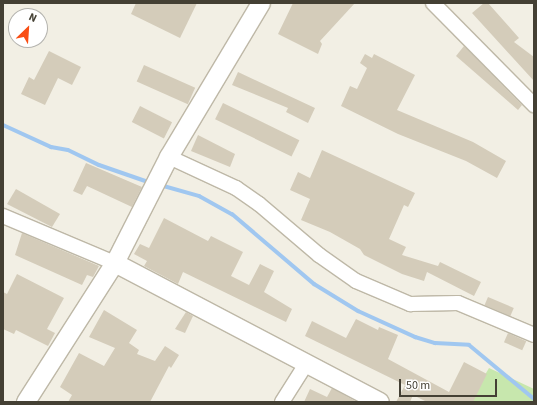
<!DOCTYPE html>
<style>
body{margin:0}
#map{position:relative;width:537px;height:405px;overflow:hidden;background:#f2efe4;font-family:"Source Sans 3",sans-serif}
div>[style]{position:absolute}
.green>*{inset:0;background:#c7e7ad}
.stream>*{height:4px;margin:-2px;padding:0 2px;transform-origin:2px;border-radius:2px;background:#a0c7f0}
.building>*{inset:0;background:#d4ccba;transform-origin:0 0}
.roads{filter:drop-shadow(1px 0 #beb8a7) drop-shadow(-1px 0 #beb8a7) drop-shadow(0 1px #beb8a7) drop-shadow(0 -1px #beb8a7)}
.minor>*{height:14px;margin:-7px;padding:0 7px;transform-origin:7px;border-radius:7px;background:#fff}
.tertiary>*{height:18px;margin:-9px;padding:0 9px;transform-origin:9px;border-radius:9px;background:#fff}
span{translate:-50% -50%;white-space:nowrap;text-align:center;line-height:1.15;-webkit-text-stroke:3px #fff;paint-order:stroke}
.frame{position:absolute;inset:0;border:4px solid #444034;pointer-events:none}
.north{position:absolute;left:8px;top:8px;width:40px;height:40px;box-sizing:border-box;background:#fff;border:1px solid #b4b3ae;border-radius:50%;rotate:25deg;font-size:11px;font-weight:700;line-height:16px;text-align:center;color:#444034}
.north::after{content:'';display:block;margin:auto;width:14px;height:18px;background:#f94e14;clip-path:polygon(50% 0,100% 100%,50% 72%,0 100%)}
.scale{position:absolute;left:399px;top:379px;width:98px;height:18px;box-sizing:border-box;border:2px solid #444034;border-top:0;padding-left:5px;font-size:12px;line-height:14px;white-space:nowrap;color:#444034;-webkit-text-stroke:3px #fff;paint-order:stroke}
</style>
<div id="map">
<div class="green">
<div style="clip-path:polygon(489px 368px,534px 389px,534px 402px,469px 402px)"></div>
</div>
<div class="stream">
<div style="left:3px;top:125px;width:53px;rotate:24.6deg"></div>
<div style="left:51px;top:147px;width:17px;rotate:10deg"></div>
<div style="left:68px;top:150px;width:34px;rotate:26deg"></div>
<div style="left:99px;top:165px;width:55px;rotate:19.1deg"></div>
<div style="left:160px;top:185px;width:41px;rotate:15.8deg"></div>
<div style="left:199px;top:196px;width:38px;rotate:29deg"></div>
<div style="left:232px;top:214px;width:108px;rotate:40.5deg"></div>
<div style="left:314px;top:284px;width:52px;rotate:31.5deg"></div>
<div style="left:358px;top:311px;width:63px;rotate:24.5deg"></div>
<div style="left:415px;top:337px;width:21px;rotate:17deg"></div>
<div style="left:435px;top:343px;width:34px;rotate:3deg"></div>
<div style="left:469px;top:345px;width:85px;rotate:39.7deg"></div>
</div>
<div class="building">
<div style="clip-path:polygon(136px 3px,197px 3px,180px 38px,131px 14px)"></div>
<div style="clip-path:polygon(293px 3px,355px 3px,320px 41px,322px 44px,318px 54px,278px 34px)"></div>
<div style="clip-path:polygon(484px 3px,488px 3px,519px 38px,514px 42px,534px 57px,534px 81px,472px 13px)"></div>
<div style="clip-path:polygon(464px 46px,522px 105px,518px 110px,456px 56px)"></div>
<div style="clip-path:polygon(49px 51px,81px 67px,72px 85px,58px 78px,45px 105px,21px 94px,29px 77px,34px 80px)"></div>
<div style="clip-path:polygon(365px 54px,372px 58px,374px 54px,415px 75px,397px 110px,473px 142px,506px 161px,497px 178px,466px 161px,398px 134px,341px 106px,350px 86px,357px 89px,367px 68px,360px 63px)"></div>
<div style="left:144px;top:65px;width:56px;height:18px;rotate:24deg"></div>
<div style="clip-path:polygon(238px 72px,315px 108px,308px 123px,286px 112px,288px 108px,232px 85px)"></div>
<div style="left:223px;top:103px;width:85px;height:18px;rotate:26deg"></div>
<div style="left:140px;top:106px;width:36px;height:18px;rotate:27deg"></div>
<div style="clip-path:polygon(198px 135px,235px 154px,230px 167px,191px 151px)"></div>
<div style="clip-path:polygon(322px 150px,415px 193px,408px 207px,404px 205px,389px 239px,406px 247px,402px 255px,438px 266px,440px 262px,481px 282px,474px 296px,427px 272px,424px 281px,402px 274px,364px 255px,360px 249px,330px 232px,301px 220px,310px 199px,290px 190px,298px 172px,310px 178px)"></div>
<div style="clip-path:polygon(86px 163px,142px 187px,132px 207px,87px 186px,82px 195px,73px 191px)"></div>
<div style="clip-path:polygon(16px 189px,60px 214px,52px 227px,7px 204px)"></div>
<div style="clip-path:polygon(164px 218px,208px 241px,211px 236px,243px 252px,231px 276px,249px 285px,260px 264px,274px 271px,264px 292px,292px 309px,286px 322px,183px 272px,178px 284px,144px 266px,147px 261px,134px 254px,140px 244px,149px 248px)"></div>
<div style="clip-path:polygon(22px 233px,99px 266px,93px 277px,87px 275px,82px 285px,15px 255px)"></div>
<div style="clip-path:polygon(17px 274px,64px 298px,47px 329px,55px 333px,48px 346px,16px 330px,14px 334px,3px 329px,3px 292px,7px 294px)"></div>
<div style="left:488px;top:297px;width:28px;height:9px;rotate:23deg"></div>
<div style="clip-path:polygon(104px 310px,137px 330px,129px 343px,139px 350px,137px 354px,155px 361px,165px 346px,179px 355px,171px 368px,169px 366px,150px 402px,68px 402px,72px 395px,60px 387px,79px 353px,104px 366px,115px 348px,89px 337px)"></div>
<div style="clip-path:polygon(186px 312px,193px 316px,185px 333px,175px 329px)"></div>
<div style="clip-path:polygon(356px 319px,378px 330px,379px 327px,398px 335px,388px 359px,449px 392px,464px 362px,487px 374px,473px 402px,427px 402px,413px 395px,410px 402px,396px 402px,405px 385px,305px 336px,312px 321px,346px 338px)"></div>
<div style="left:508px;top:333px;width:20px;height:10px;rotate:24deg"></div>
<div style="clip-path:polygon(332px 388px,357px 402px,304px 402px,310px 389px,327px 397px)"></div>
</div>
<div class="roads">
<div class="minor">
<div style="left:433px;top:3px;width:144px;rotate:45.3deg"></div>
<div style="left:169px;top:157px;width:74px;rotate:24.8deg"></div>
<div style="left:236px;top:188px;width:28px;rotate:35deg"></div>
<div style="left:259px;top:204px;width:79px;rotate:40.4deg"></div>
<div style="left:319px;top:255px;width:45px;rotate:35.1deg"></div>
<div style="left:356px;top:281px;width:59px;rotate:23.1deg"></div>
<div style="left:410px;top:304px;width:48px;rotate:-1.2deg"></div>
<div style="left:458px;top:303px;width:82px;rotate:22.8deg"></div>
<div style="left:3px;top:216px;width:121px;rotate:22.8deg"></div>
<div style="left:282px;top:402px;width:45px;rotate:-57.7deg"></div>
</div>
<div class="tertiary">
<div style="left:115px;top:263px;width:299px;rotate:27.7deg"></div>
<div style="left:26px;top:402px;width:165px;rotate:-57.4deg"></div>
<div style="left:115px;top:263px;width:119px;rotate:-63deg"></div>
<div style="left:169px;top:157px;width:179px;rotate:-59.1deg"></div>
</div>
</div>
<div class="frame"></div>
<div class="north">N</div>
<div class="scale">50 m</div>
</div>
